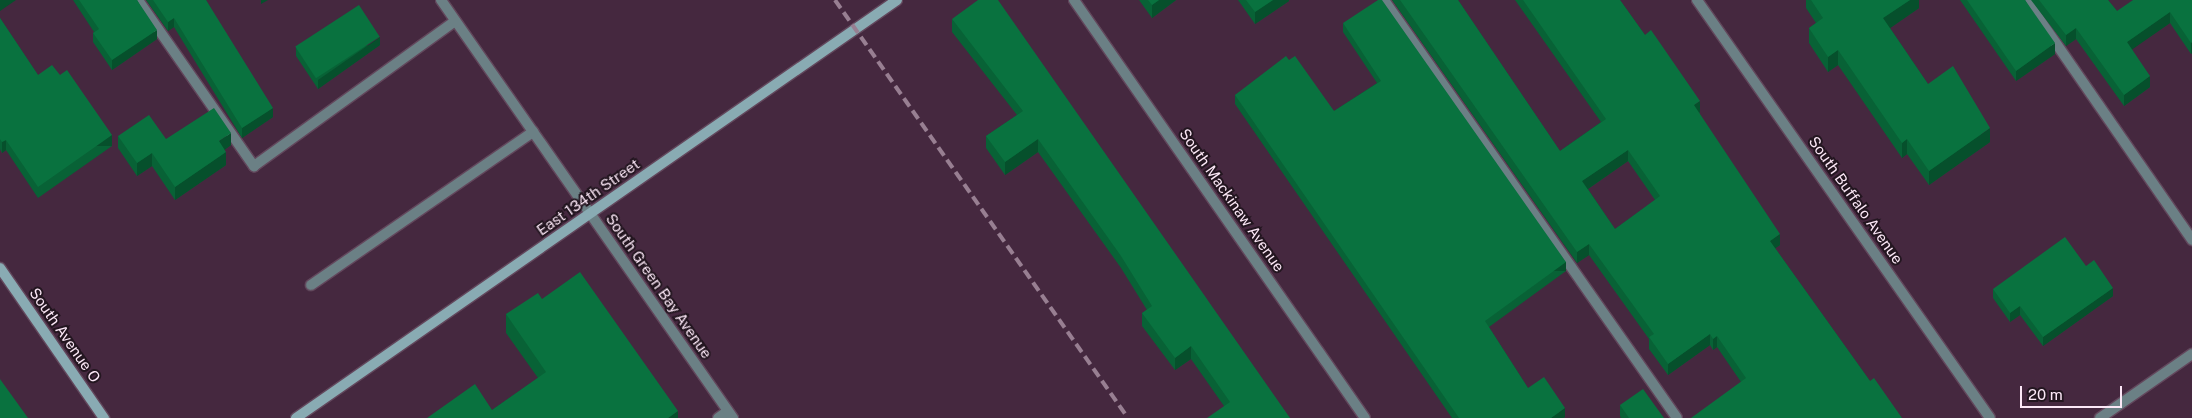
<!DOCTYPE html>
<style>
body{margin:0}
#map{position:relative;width:2192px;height:418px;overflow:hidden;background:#45283f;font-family:"Public Sans",sans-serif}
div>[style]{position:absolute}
.roads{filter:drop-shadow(1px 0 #62475c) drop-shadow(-1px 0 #62475c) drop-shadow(0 1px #62475c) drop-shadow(0 -1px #62475c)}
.lane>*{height:10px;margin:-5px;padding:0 5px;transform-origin:5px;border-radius:5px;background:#6b8085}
.street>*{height:10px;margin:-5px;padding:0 5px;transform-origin:5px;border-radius:5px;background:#6b8085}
.secondary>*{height:10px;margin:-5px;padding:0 5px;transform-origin:5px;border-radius:5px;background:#89abb3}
.rail>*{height:4px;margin-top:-2px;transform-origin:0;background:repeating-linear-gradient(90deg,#987f92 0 10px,transparent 0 15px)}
.wall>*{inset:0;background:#086236}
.shaded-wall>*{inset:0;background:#06502c;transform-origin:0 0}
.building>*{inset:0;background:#09723f;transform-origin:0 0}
span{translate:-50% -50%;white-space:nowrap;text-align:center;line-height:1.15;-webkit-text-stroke:4px #231620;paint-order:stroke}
.street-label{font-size:15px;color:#fce8f7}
.scale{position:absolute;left:2020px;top:386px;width:102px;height:22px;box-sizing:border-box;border:2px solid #fce8f7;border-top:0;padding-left:6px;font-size:15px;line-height:18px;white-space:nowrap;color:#fce8f7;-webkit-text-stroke:4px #231620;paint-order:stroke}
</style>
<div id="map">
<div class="roads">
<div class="lane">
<div style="left:138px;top:0;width:203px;rotate:55.1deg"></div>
<div style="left:254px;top:166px;width:248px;rotate:-35.8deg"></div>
<div style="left:1384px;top:0;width:510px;rotate:54.97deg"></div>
<div style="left:2026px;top:0;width:292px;rotate:55.3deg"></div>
<div style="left:311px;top:285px;width:270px;rotate:-34.6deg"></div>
<div style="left:718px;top:418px;width:12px;rotate:-35deg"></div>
</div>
<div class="street">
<div style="left:441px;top:0;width:510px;rotate:55.06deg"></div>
<div style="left:1074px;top:0;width:509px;rotate:55.16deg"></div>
<div style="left:1697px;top:0;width:510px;rotate:54.97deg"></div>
<div style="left:2100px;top:418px;width:112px;rotate:-34.8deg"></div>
</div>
<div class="secondary">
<div style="left:0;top:268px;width:183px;rotate:55.3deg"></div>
<div style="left:296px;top:418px;width:732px;rotate:-34.82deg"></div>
</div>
</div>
<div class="rail">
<div style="left:835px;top:0;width:510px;rotate:54.97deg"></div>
</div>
<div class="wall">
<div style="clip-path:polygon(73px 0,137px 0,157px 39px,112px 70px,93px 42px,93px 33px,94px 32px)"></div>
<div style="clip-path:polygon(146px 0,206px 0,273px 117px,242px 138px,174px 27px,168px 31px)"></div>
<div style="clip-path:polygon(1139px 0,1176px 0,1152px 18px)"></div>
<div style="clip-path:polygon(1238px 0,1289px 0,1289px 1px,1255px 24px)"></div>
<div style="clip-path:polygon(evenodd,1392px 0,1458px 0,1560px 151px,1601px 122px,1515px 0,1620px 0,1700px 112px,1699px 113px,1780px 245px,1775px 248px,1870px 381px,1902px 418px,1741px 382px,1717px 347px,1713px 350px,1710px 345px,1668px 375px,1649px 349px,1649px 339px,1589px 255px,1577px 263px,1392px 0,1628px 161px,1655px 200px,1615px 229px,1588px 189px,1628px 161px)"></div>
<div style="clip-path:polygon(1806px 0,1919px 0,1919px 8px,1890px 28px,1928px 84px,1990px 142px,1929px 185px,1907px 154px,1902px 158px,1838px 65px,1828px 72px,1809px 43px,1809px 28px,1816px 23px,1806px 8px)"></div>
<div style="clip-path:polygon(1960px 0,2025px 0,2055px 54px,2016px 81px)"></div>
<div style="clip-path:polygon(2031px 0,2108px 0,2117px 11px,2192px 0,2192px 53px,2191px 54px,2170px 23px,2132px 49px,2150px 87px,2124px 106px,2076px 39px,2066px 46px)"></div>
<div style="clip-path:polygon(0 18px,38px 75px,112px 146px,38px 198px,6px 150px,2px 153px,0 149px)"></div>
<div style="clip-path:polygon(952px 19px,1290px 418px,1224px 406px,1191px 359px,1175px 370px,1142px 326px,1142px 313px,1147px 310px,1121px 268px,1038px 152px,1005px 175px,986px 148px,986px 136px,1017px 115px,952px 32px)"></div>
<div style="clip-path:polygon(1343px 23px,1566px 271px,1489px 327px,1528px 388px,1565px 417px,1563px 418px,1452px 418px,1235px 104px,1235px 95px,1289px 60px,1334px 111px,1377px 83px,1343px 32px)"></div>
<div style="clip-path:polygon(380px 45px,318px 89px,296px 56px,296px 48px)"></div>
<div style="clip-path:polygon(118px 136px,166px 139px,231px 145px,224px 150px,226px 165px,175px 200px,152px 166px,137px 176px,118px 148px)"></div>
<div style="clip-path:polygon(2086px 266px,2113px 296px,2043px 346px,2020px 315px,2010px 322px,1993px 298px,1993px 289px)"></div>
<div style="clip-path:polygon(542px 299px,678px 418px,492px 410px,538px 378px,506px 333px,506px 314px)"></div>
<div style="clip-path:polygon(1620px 405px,1664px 418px,1621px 418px,1620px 416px)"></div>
</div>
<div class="shaded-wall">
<div style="clip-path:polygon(0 0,16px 0,0 11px)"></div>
<div style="clip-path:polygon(261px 0,268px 0,261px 4px)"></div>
<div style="clip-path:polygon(1159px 0,1176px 0,1152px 18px,1152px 5px)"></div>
<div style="clip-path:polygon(1273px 0,1289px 0,1289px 1px,1255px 24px,1255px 12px)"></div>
<div style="clip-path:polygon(1910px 0,1919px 0,1919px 8px,1883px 33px,1883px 18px)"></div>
<div style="clip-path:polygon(2170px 12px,2170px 23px,2127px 53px,2127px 42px)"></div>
<div style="clip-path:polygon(174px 18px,174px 27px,168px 31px,168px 22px)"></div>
<div style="clip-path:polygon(2076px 28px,2076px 39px,2066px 46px,2066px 35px)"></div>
<div style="clip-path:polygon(157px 30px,157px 39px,112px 70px,112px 60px)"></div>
<div style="clip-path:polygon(380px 37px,380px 45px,318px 89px,318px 80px)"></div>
<div style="clip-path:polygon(2192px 42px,2192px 53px,2191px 54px,2191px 43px)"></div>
<div style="clip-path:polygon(2055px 43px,2055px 54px,2016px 81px,2016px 71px)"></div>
<div style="clip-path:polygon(1838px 50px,1838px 65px,1828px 72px,1828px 57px)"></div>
<div style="clip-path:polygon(2150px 76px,2150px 87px,2124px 106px,2124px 95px)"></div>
<div style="clip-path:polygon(1700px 101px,1700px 112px,1694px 117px,1694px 105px)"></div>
<div style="clip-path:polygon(273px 108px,273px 117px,242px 138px,242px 128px)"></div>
<div style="clip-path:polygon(1990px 128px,1990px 142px,1929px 185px,1929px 171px)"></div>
<div style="clip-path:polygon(231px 133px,231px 145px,219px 154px,219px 141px)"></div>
<div style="left:112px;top:135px;width:11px;height:90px;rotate:90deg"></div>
<div style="clip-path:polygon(1038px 139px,1038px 152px,1005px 175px,1005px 162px)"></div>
<div style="clip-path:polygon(1907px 139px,1907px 154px,1902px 158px,1902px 143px)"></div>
<div style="clip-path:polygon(6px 140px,6px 150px,2px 153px,2px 142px)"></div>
<div style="clip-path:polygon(1628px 150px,1628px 161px,1582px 193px,1582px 181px)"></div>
<div style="clip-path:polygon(226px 152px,226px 165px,175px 200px,175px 187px)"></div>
<div style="clip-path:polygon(152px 153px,152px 166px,137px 176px,137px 163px)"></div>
<div style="clip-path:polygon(1780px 234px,1780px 245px,1770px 252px,1770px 241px)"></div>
<div style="clip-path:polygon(1589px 244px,1589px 255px,1577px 263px,1577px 252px)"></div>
<div style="left:1566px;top:262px;width:9px;height:100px;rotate:90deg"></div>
<div style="clip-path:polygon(2113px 288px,2113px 296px,2043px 346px,2043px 337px)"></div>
<div style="clip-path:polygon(2020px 306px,2020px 315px,2010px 322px,2010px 313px)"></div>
<div style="clip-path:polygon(1710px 334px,1710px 345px,1668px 375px,1668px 364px)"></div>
<div style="clip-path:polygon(1717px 336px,1717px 347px,1713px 350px,1713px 339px)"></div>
<div style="clip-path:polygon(1191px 346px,1191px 359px,1175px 370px,1175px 358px)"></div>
<div style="clip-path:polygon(1565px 408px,1565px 417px,1563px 418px,1551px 418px)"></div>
<div style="clip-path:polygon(678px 411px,678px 418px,668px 418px)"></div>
</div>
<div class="building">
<div style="clip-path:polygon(79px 0,137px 0,157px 30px,112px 60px,93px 33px,99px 29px)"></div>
<div style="clip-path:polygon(153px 0,206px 0,273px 108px,242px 128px,174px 18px,168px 22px)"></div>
<div style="clip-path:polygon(978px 0,998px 0,1290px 418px,1207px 418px,1230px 402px,1191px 346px,1175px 358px,1142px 313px,1152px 306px,1121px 256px,1038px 139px,1005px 162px,986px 136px,1023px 111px,952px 19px)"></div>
<div style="clip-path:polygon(1148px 0,1159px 0,1152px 5px)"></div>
<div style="clip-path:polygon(1246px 0,1273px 0,1255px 12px)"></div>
<div style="clip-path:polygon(1378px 0,1382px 0,1566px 262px,1485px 321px,1528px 388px,1544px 377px,1565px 408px,1551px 418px,1459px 418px,1235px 95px,1286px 56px,1289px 60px,1295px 56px,1334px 111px,1381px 81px,1343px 23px)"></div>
<div style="clip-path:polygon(evenodd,1400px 0,1458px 0,1560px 151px,1606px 119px,1523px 0,1620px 0,1645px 35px,1651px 30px,1700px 101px,1694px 105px,1780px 234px,1770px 241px,1870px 381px,1874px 378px,1902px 418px,1691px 418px,1746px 378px,1717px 336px,1713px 339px,1710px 334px,1668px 364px,1649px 337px,1654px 334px,1589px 244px,1577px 252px,1400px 0,1628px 150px,1660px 196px,1615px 229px,1582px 181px,1628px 150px)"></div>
<div style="clip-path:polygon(1811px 0,1910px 0,1883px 18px,1928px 84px,1953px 66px,1990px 128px,1929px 171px,1907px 139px,1902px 143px,1838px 50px,1828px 57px,1809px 28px,1823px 18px)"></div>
<div style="clip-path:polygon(1967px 0,2025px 0,2055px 43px,2016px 71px)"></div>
<div style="clip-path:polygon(2039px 0,2108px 0,2117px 11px,2133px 0,2192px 0,2192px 42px,2191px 43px,2170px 12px,2127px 42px,2150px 76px,2124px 95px,2076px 28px,2066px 35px)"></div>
<div style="left:359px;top:5px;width:38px;height:76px;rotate:57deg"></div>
<div style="clip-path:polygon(0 18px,38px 75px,52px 65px,60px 75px,67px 70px,112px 135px,38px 187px,6px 140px,2px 142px,0 139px)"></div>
<div style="clip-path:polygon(214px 108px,231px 133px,219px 141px,226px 152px,175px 187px,152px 153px,137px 163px,118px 136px,149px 115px,166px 139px)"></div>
<div style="clip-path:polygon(2065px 237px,2086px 266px,2094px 260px,2113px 288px,2043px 337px,2020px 306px,2010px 313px,1993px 289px)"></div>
<div style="clip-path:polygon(580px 272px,678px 411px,668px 418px,427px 418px,475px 384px,492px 410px,546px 372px,506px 314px,538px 293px,542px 299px)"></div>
<div style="clip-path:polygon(0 379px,28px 418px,0 418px)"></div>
<div style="clip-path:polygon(1643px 389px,1664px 418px,1629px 418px,1620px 405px)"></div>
</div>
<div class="street-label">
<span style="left:588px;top:197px;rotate:-35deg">East 134th Street</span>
<span style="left:1232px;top:200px;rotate:55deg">South Mackinaw Avenue</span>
<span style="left:1856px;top:200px;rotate:55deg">South Buffalo Avenue</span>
<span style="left:659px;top:286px;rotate:55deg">South Green Bay Avenue</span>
<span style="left:65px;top:335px;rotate:55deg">South Avenue O</span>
</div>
<div class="scale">20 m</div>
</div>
